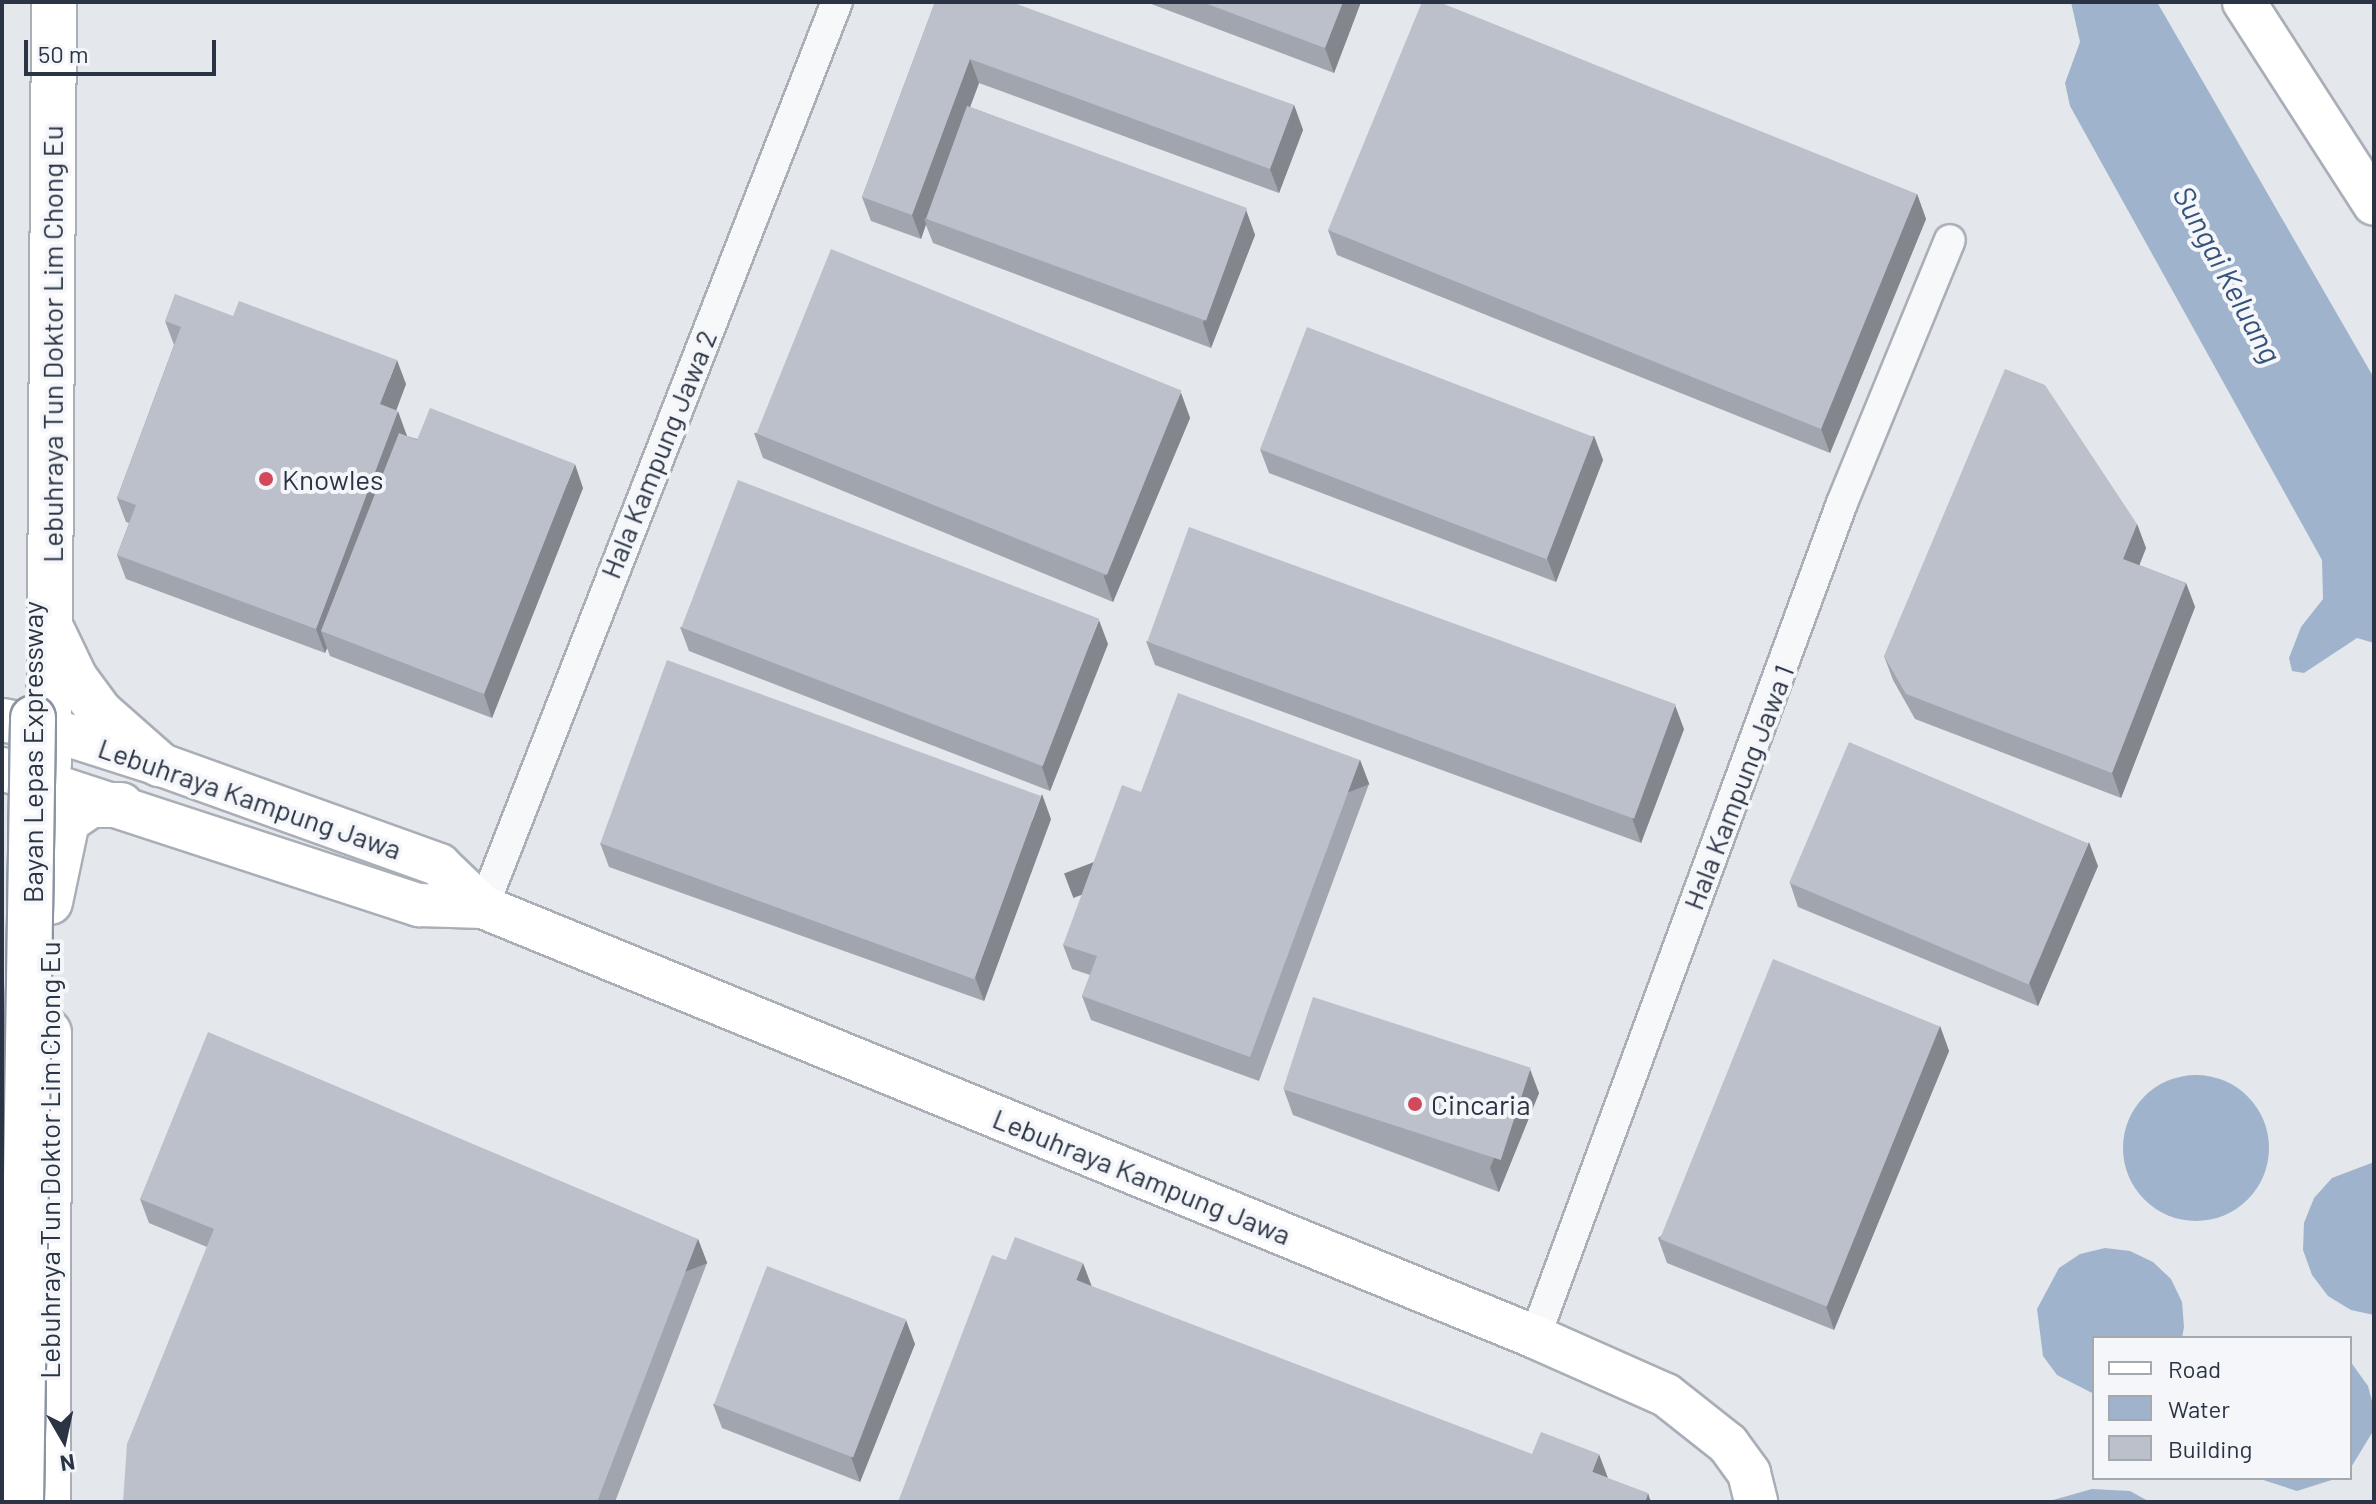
<!DOCTYPE html>
<style>
body{margin:0}
#map{position:relative;width:2376px;height:1504px;overflow:hidden;background:#e4e7ec;font-family:Barlow,sans-serif}
div>[style]{position:absolute}
.water>*{inset:0;background:#9fb4cc}
.round{border-radius:50%}
.roads{filter:drop-shadow(2px 0 #a9aeb7) drop-shadow(-2px 0 #a9aeb7) drop-shadow(0 2px #a9aeb7) drop-shadow(0 -2px #a9aeb7)}
.street>*{height:30px;margin:-15px;padding:0 15px;transform-origin:15px;border-radius:15px;background:#f7f8fa}
.secondary>*{height:42px;margin:-21px;padding:0 21px;transform-origin:21px;border-radius:21px;background:#fff}
.highway>*{height:44px;margin:-22px;padding:0 22px;transform-origin:22px;border-radius:22px;background:#fff}
.bridges{filter:drop-shadow(2px 0 #8b94a3) drop-shadow(-2px 0 #8b94a3) drop-shadow(0 2px #8b94a3) drop-shadow(0 -2px #8b94a3)}
.highway-bridge>*{height:44px;margin:-22px;padding:0 22px;transform-origin:22px;border-radius:22px;background:#fff}
.wall>*{inset:0;background:#a1a5ae}
.shaded-wall>*{inset:0;background:#83868d;transform-origin:0 0}
.building>*{inset:0;background:#bbc0ca;transform-origin:0 0}
.dots>*{width:22px;height:22px;translate:-50% -50%;box-sizing:border-box;border:4px solid #f4f6f9;border-radius:50%}
span{translate:-50% -50%;white-space:nowrap;text-align:center;line-height:1.15;-webkit-text-stroke:8px #f4f6f9;paint-order:stroke}
.street-label{font-size:28px;color:#2b3445}
.poi-label{font-size:28px;color:#2b3445}
.left{translate:0 -50%;text-align:left}
.water-label{font-size:30px;color:#34527a;font-style:italic}
.frame{position:absolute;inset:0;border:4px solid #2b3445;pointer-events:none}
.legend{position:absolute;left:2092px;top:1336px;width:260px;height:144px;box-sizing:border-box;background:#f4f6f9;border:2px solid #a4a8b1;margin:0;padding:10px 14px;list-style:none;font-size:24px;color:#2b3445}
.legend li{display:flex;align-items:center;gap:16px;height:40px}
.legend b{width:40px;border:2px solid #a4a8b1}
.north{position:absolute;left:24px;top:1400px;width:80px;height:80px;-webkit-text-stroke:6px #f4f6f9;paint-order:stroke;rotate:171deg;font-size:22px;font-weight:700;line-height:32px;text-align:center;color:#2b3445}
.north::after{content:'';display:block;margin:auto;width:28px;height:36px;background:#2b3445;clip-path:polygon(50% 0,100% 100%,50% 72%,0 100%)}
.scale{position:absolute;left:24px;top:40px;width:192px;height:36px;box-sizing:border-box;border:4px solid #2b3445;border-top:0;padding-left:10px;font-size:24px;line-height:28px;white-space:nowrap;color:#2b3445;-webkit-text-stroke:6px #f4f6f9;paint-order:stroke}
</style>
<div id="map">
<div class="water">
<div style="clip-path:polygon(2071px 2px,2157px 2px,2374px 378px,2374px 643px,2357px 638px,2304px 673px,2292px 671px,2289px 658px,2301px 627px,2323px 599px,2322px 560px,2070px 106px,2065px 83px,2080px 42px)"></div>
<div class="round" style="left:2123px;top:1075px;width:146px;height:146px"></div>
<div style="clip-path:polygon(2374px 1162px,2374px 1315px,2351px 1310px,2328px 1296px,2312px 1275px,2303px 1250px,2304px 1223px,2314px 1198px,2332px 1178px)"></div>
<div style="clip-path:polygon(2105px 1248px,2130px 1251px,2153px 1262px,2171px 1279px,2182px 1302px,2184px 1327px,2182px 1338px,2094px 1338px,2094px 1394px,2057px 1375px,2043px 1356px,2037px 1309px,2059px 1268px,2080px 1254px)"></div>
<div style="clip-path:polygon(2350px 1361px,2368px 1386px,2374px 1409px,2372px 1433px,2350px 1469px)"></div>
<div style="clip-path:polygon(2257px 1478px,2338px 1478px,2297px 1491px)"></div>
<div style="clip-path:polygon(2092px 1489px,2130px 1491px,2150px 1502px,2046px 1502px)"></div>
</div>
<div class="roads">
<div class="street">
<div style="left:483px;top:907px;width:972px;rotate:-68.64deg"></div>
<div style="left:1535px;top:1337px;width:889px;rotate:-69.79deg"></div>
<div style="left:1842px;top:503px;width:284px;rotate:-67.7deg"></div>
</div>
<div class="secondary">
<div style="left:2244px;top:2px;width:240px;rotate:57.2deg"></div>
<div style="left:2px;top:720px;width:48px;rotate:10.8deg"></div>
<div style="left:49px;top:729px;width:115px;rotate:17.7deg"></div>
<div style="left:159px;top:764px;width:298px;rotate:19.8deg"></div>
<div style="left:439px;top:865px;width:61px;rotate:43.7deg"></div>
<div style="left:2px;top:769px;width:439px;rotate:18.1deg"></div>
<div style="left:419px;top:905px;width:64px;rotate:1.8deg"></div>
<div style="left:483px;top:907px;width:1136px;rotate:22.23deg"></div>
<div style="left:1535px;top:1337px;width:143px;rotate:23.9deg"></div>
<div style="left:1666px;top:1395px;width:79px;rotate:38.3deg"></div>
<div style="left:1728px;top:1444px;width:36px;rotate:54deg"></div>
<div style="left:1749px;top:1473px;width:30px;rotate:76deg"></div>
</div>
<div class="highway">
<div style="left:53px;top:632px;width:51px;rotate:64.4deg"></div>
<div style="left:75px;top:678px;width:42px;rotate:53.7deg"></div>
<div style="left:100px;top:712px;width:79px;rotate:41.4deg"></div>
<div style="left:49px;top:764px;width:762px;rotate:-89.62deg"></div>
<div style="left:50px;top:902px;width:83px;rotate:-78.1deg"></div>
<div style="left:67px;top:821px;width:29px;rotate:-34deg"></div>
<div style="left:91px;top:805px;width:30px"></div>
<div style="left:48px;top:1502px;width:470px;rotate:-89.9deg"></div>
</div>
</div>
<div class="bridges">
<div class="highway-bridge">
<div style="left:21px;top:1502px;width:784px;rotate:-89.12deg"></div>
</div>
</div>
<div class="wall">
<div style="clip-path:polygon(935px 2px,1294px 105px,1303px 130px,1279px 193px,979px 83px,970px 107px,1246px 210px,1255px 235px,1211px 348px,933px 243px,926px 225px,921px 239px,871px 221px,862px 197px)"></div>
<div style="clip-path:polygon(1146px 2px,1361px 2px,1334px 73px)"></div>
<div style="clip-path:polygon(1917px 194px,1926px 219px,1830px 453px,1337px 255px,1328px 230px)"></div>
<div style="clip-path:polygon(165px 321px,406px 384px,396px 411px,407px 436px,583px 488px,492px 718px,330px 656px,327px 648px,325px 653px,126px 579px,117px 555px,129px 523px,126px 522px,117px 498px,174px 345px)"></div>
<div style="clip-path:polygon(1181px 393px,1190px 418px,1113px 602px,763px 458px,754px 433px)"></div>
<div style="clip-path:polygon(1594px 436px,1603px 460px,1556px 582px,1269px 473px,1260px 449px)"></div>
<div style="clip-path:polygon(2137px 524px,2146px 548px,2139px 565px,2186px 583px,2195px 607px,2121px 798px,1915px 719px,1893px 680px,1884px 656px)"></div>
<div style="clip-path:polygon(680px 627px,1108px 644px,1050px 791px,689px 651px)"></div>
<div style="clip-path:polygon(1146px 641px,1684px 729px,1641px 843px,1155px 665px)"></div>
<div style="clip-path:polygon(1360px 760px,1369px 784px,1259px 1081px,1091px 1020px,1082px 996px,1090px 975px,1072px 969px,1063px 945px,1141px 792px)"></div>
<div style="clip-path:polygon(1051px 819px,984px 1001px,609px 867px,600px 843px)"></div>
<div style="clip-path:polygon(2098px 866px,2038px 1006px,1798px 907px,1790px 883px)"></div>
<div style="clip-path:polygon(1940px 1026px,1949px 1051px,1834px 1330px,1667px 1263px,1658px 1238px)"></div>
<div style="clip-path:polygon(1284px 1090px,1539px 1093px,1499px 1192px,1293px 1115px)"></div>
<div style="clip-path:polygon(140px 1199px,698px 1239px,707px 1263px,615px 1502px,123px 1502px,207px 1247px,149px 1223px)"></div>
<div style="clip-path:polygon(915px 1344px,860px 1482px,722px 1428px,713px 1404px)"></div>
</div>
<div class="shaded-wall">
<div style="clip-path:polygon(1343px 2px,1361px 2px,1334px 73px,1325px 48px)"></div>
<div style="clip-path:polygon(970px 59px,979px 83px,928px 220px,924px 218px,926px 224px,921px 239px,912px 215px)"></div>
<div style="clip-path:polygon(1294px 105px,1303px 130px,1279px 193px,1270px 169px)"></div>
<div style="clip-path:polygon(1917px 194px,1926px 219px,1830px 453px,1821px 429px)"></div>
<div style="clip-path:polygon(1246px 210px,1255px 235px,1211px 348px,1203px 323px)"></div>
<div style="clip-path:polygon(397px 360px,406px 384px,389px 429px,380px 404px)"></div>
<div style="clip-path:polygon(1181px 393px,1190px 418px,1113px 602px,1104px 577px)"></div>
<div style="clip-path:polygon(398px 411px,407px 436px,321px 631px,327px 648px,325px 653px,316px 629px)"></div>
<div style="clip-path:polygon(1594px 436px,1603px 460px,1556px 582px,1547px 558px)"></div>
<div style="clip-path:polygon(575px 464px,583px 488px,492px 718px,484px 694px)"></div>
<div style="clip-path:polygon(2137px 524px,2146px 548px,2132px 584px,2123px 559px)"></div>
<div style="clip-path:polygon(2186px 583px,2195px 607px,2121px 798px,2112px 773px)"></div>
<div style="clip-path:polygon(1099px 620px,1108px 644px,1050px 791px,1042px 767px)"></div>
<div style="clip-path:polygon(1675px 705px,1684px 729px,1641px 843px,1632px 818px)"></div>
<div style="left:1360px;top:760px;width:26px;height:317px;rotate:69deg"></div>
<div style="clip-path:polygon(1042px 794px,1051px 819px,984px 1001px,975px 977px)"></div>
<div style="clip-path:polygon(2089px 842px,2098px 866px,2038px 1006px,2029px 982px)"></div>
<div style="clip-path:polygon(1940px 1026px,1949px 1051px,1834px 1330px,1826px 1306px)"></div>
<div style="clip-path:polygon(1530px 1069px,1539px 1093px,1499px 1192px,1490px 1168px)"></div>
<div style="left:698px;top:1239px;width:26px;height:282px;rotate:69deg"></div>
<div style="clip-path:polygon(1083px 1263px,1092px 1287px,1076px 1280px)"></div>
<div style="clip-path:polygon(906px 1320px,915px 1344px,860px 1482px,851px 1457px)"></div>
<div style="clip-path:polygon(1599px 1454px,1608px 1478px,1592px 1472px)"></div>
<div style="clip-path:polygon(1648px 1493px,1651px 1502px,1645px 1502px)"></div>
</div>
<div class="building">
<div style="clip-path:polygon(935px 2px,1011px 2px,1294px 105px,1270px 169px,970px 59px,912px 215px,862px 197px)"></div>
<div style="clip-path:polygon(1202px 2px,1343px 2px,1325px 48px)"></div>
<div style="clip-path:polygon(1422px 2px,1439px 2px,1917px 194px,1821px 429px,1328px 230px)"></div>
<div style="left:967px;top:106px;width:298px;height:120px;rotate:20deg"></div>
<div style="left:831px;top:249px;width:378px;height:199px;rotate:22deg"></div>
<div style="clip-path:polygon(175px 294px,233px 316px,239px 301px,397px 360px,380px 404px,398px 411px,316px 629px,117px 555px,136px 505px,117px 498px,181px 327px,165px 321px)"></div>
<div style="left:1307px;top:327px;width:307px;height:131px;rotate:21deg"></div>
<div style="clip-path:polygon(2005px 369px,2045px 385px,2137px 524px,2123px 559px,2186px 583px,2112px 773px,1906px 694px,1884px 656px)"></div>
<div style="clip-path:polygon(430px 408px,575px 464px,484px 694px,321px 631px,399px 433px,417px 440px)"></div>
<div style="left:738px;top:480px;width:387px;height:158px;rotate:21deg"></div>
<div style="left:1189px;top:527px;width:518px;height:122px;rotate:20deg"></div>
<div style="left:667px;top:660px;width:398px;height:195px;rotate:20deg"></div>
<div style="clip-path:polygon(1178px 693px,1360px 760px,1250px 1057px,1082px 996px,1097px 956px,1063px 945px,1122px 785px,1141px 792px)"></div>
<div style="left:1849px;top:742px;width:260px;height:153px;rotate:23deg"></div>
<div style="left:1773px;top:959px;width:180px;height:302px;rotate:22deg"></div>
<div style="left:1313px;top:997px;width:229px;height:97px;rotate:18deg"></div>
<div style="clip-path:polygon(208px 1032px,698px 1239px,597px 1502px,123px 1502px,127px 1444px,214px 1229px,140px 1199px)"></div>
<div style="clip-path:polygon(1015px 1237px,1083px 1263px,1076px 1280px,1532px 1454px,1541px 1432px,1599px 1454px,1592px 1472px,1648px 1493px,1645px 1502px,898px 1502px,992px 1255px,1006px 1260px)"></div>
<div style="left:767px;top:1266px;width:149px;height:148px;rotate:21deg"></div>
</div>
<div class="dots">
<div style="left:266px;top:479px;background:#d1495b"></div>
<div style="left:1415px;top:1104px;background:#d1495b"></div>
</div>
<div class="street-label">
<span style="left:52px;top:344px;rotate:-90deg">Lebuhraya Tun Doktor Lim Chong Eu</span>
<span style="left:658px;top:454px;rotate:-68deg">Hala Kampung Jawa 2</span>
<span style="left:32px;top:752px;rotate:-90deg">Bayan Lepas Expressway</span>
<span style="left:1738px;top:787px;rotate:-69deg">Hala Kampung Jawa 1</span>
<span style="left:250px;top:798px;rotate:19deg">Lebuhraya Kampung Jawa</span>
<span style="left:49px;top:1160px;rotate:-90deg">Lebuhraya Tun Doktor Lim Chong Eu</span>
<span style="left:1142px;top:1176px;rotate:22deg">Lebuhraya Kampung Jawa</span>
</div>
<div class="poi-label">
<span class="left" style="left:282px;top:479px">Knowles</span>
<span class="left" style="left:1431px;top:1104px">Cincaria</span>
</div>
<div class="water-label">
<span style="left:2228px;top:274px;rotate:62deg">Sungai Keluang</span>
</div>
<div class="frame"></div>
<ul class="legend">
<li><b style="height:10px;background:#fff"></b>Road</li>
<li><b style="height:22px;background:#9fb4cc"></b>Water</li>
<li><b style="height:22px;background:#bbc0ca"></b>Building</li>
</ul>
<div class="north">N</div>
<div class="scale">50 m</div>
</div>
